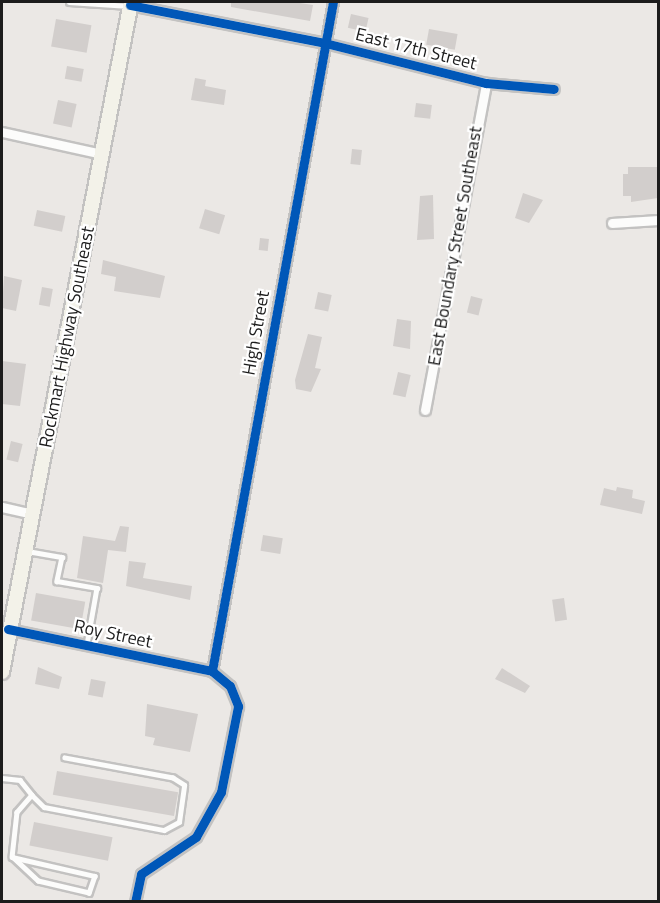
<!DOCTYPE html>
<style>
body{margin:0}
#map{position:relative;width:660px;height:903px;overflow:hidden;background:#ebe8e5;font-family:"Titillium Web",sans-serif}
div>[style]{position:absolute}
.building>*{inset:0;background:#d2cecc;transform-origin:0 0}
.roads{filter:drop-shadow(2px 0 #c3c2c1) drop-shadow(-2px 0 #c3c2c1) drop-shadow(0 2px #c3c2c1) drop-shadow(0 -2px #c3c2c1)}
.service>*{height:4.5px;margin:-2.25px;padding:0 2.25px;transform-origin:2.25px;border-radius:2.25px;background:#fcfcfb}
.minor>*{height:9px;margin:-4.5px;padding:0 4.5px;transform-origin:4.5px;border-radius:4.5px;background:#fcfcfb}
.secondary>*{height:14px;margin:-7px;padding:0 7px;transform-origin:7px;border-radius:7px;background:#f3f2e9}
.cycleway>*{height:9px;margin:-4.5px;padding:0 4.5px;transform-origin:4.5px;border-radius:4.5px;background:#0057b8}
span{translate:-50% -50%;white-space:nowrap;text-align:center;line-height:1.15;-webkit-text-stroke:4.5px #fff;paint-order:stroke}
.street-label{font-size:18px;color:#1c1c1c}
.frame{position:absolute;inset:0;border:3px solid #1c1c1c;pointer-events:none}
</style>
<div id="map">
<div class="building">
<div style="clip-path:polygon(231px 2px,293px 2px,313px 5px,310px 21px,231px 7px)"></div>
<div style="left:351px;top:14px;width:18px;height:14px;rotate:13deg"></div>
<div style="left:56px;top:19px;width:36px;height:28px;rotate:10deg"></div>
<div style="left:429px;top:29px;width:29px;height:16px;rotate:10deg"></div>
<div style="left:67px;top:66px;width:17px;height:13px;rotate:10deg"></div>
<div style="clip-path:polygon(195px 78px,206px 80px,205px 86px,226px 90px,224px 105px,191px 100px)"></div>
<div style="left:58px;top:100px;width:19px;height:24px;rotate:12deg"></div>
<div style="left:416px;top:103px;width:16px;height:14px;rotate:7deg"></div>
<div style="left:352px;top:149px;width:10px;height:15px;rotate:6deg"></div>
<div style="clip-path:polygon(628px 167px,658px 167px,658px 198px,631px 202px,631px 196px,623px 196px,623px 174px,628px 174px)"></div>
<div style="clip-path:polygon(523px 193px,543px 200px,529px 223px,515px 218px)"></div>
<div style="clip-path:polygon(433px 195px,434px 239px,417px 240px,420px 196px)"></div>
<div style="left:205px;top:209px;width:21px;height:20px;rotate:17deg"></div>
<div style="left:37px;top:210px;width:29px;height:16px;rotate:12deg"></div>
<div style="left:260px;top:238px;width:9px;height:12px;rotate:6deg"></div>
<div style="clip-path:polygon(103px 260px,165px 276px,160px 298px,114px 291px,116px 277px,101px 274px)"></div>
<div style="clip-path:polygon(4px 276px,22px 280px,16px 311px,2px 308px)"></div>
<div style="left:42px;top:287px;width:11px;height:18px;rotate:10deg"></div>
<div style="left:318px;top:292px;width:14px;height:17px;rotate:12deg"></div>
<div style="left:471px;top:296px;width:12px;height:17px;rotate:14deg"></div>
<div style="clip-path:polygon(397px 319px,411px 321px,410px 349px,393px 346px)"></div>
<div style="clip-path:polygon(308px 334px,322px 337px,315px 368px,321px 369px,311px 392px,296px 389px,295px 380px)"></div>
<div style="clip-path:polygon(2px 361px,26px 364px,20px 406px,2px 404px)"></div>
<div style="left:398px;top:372px;width:13px;height:23px;rotate:13deg"></div>
<div style="left:11px;top:441px;width:12px;height:19px;rotate:14deg"></div>
<div style="clip-path:polygon(617px 487px,633px 490px,632px 498px,645px 501px,642px 514px,600px 505px,604px 488px,616px 491px)"></div>
<div style="clip-path:polygon(120px 526px,129px 527px,126px 552px,108px 550px,103px 583px,77px 578px,83px 536px,115px 541px)"></div>
<div style="left:263px;top:535px;width:20px;height:16px;rotate:9deg"></div>
<div style="clip-path:polygon(129px 561px,146px 563px,143px 578px,192px 586px,190px 600px,126px 586px)"></div>
<div style="left:36px;top:593px;width:50px;height:28px;rotate:10deg"></div>
<div style="left:564px;top:598px;width:22px;height:12px;rotate:82deg"></div>
<div style="clip-path:polygon(38px 667px,62px 677px,59px 689px,35px 684px)"></div>
<div style="clip-path:polygon(502px 668px,530px 686px,525px 693px,495px 679px)"></div>
<div style="left:91px;top:679px;width:15px;height:16px;rotate:11deg"></div>
<div style="clip-path:polygon(147px 704px,198px 714px,190px 752px,153px 745px,155px 738px,145px 736px)"></div>
<div style="left:57px;top:771px;width:123px;height:24px;rotate:10deg"></div>
<div style="left:34px;top:822px;width:80px;height:24px;rotate:11deg"></div>
</div>
<div class="roads">
<div class="service">
<div style="left:69px;top:2px;width:60px;rotate:3.8deg"></div>
<div style="left:27px;top:551px;width:36px;rotate:10deg"></div>
<div style="left:62px;top:557px;width:25px;rotate:102deg"></div>
<div style="left:57px;top:581px;width:41px;rotate:9.9deg"></div>
<div style="left:97px;top:588px;width:58px;rotate:100deg"></div>
<div style="left:2px;top:778px;width:18px;rotate:6deg"></div>
<div style="left:20px;top:780px;width:19px;rotate:51deg"></div>
<div style="left:32px;top:795px;width:23px;rotate:131deg"></div>
<div style="left:17px;top:812px;width:45px;rotate:96.3deg"></div>
<div style="left:32px;top:795px;width:17px;rotate:45deg"></div>
<div style="left:44px;top:807px;width:122px;rotate:10.9deg"></div>
<div style="left:164px;top:830px;width:17px;rotate:-28deg"></div>
<div style="left:179px;top:822px;width:37px;rotate:-82deg"></div>
<div style="left:184px;top:785px;width:13px;rotate:-148deg"></div>
<div style="left:173px;top:778px;width:110px;rotate:-169.5deg"></div>
<div style="left:12px;top:857px;width:85px;rotate:12.9deg"></div>
<div style="left:95px;top:876px;width:18px;rotate:109deg"></div>
<div style="left:89px;top:893px;width:52px;rotate:-166.8deg"></div>
<div style="left:38px;top:881px;width:35px;rotate:-137deg"></div>
</div>
<div class="minor">
<div style="left:130px;top:5px;width:199px;rotate:11deg"></div>
<div style="left:325px;top:43px;width:166px;rotate:14deg"></div>
<div style="left:486px;top:83px;width:68px;rotate:5deg"></div>
<div style="left:2px;top:132px;width:102px;rotate:12.4deg"></div>
<div style="left:612px;top:223px;width:46px;rotate:-3.7deg"></div>
<div style="left:425px;top:410px;width:333px;rotate:-79.4deg"></div>
<div style="left:2px;top:507px;width:31px;rotate:13deg"></div>
<div style="left:8px;top:629px;width:208px;rotate:11.6deg"></div>
<div style="left:212px;top:671px;width:23px;rotate:40deg"></div>
<div style="left:230px;top:686px;width:22px;rotate:68deg"></div>
<div style="left:238px;top:706px;width:88px;rotate:101.2deg"></div>
<div style="left:221px;top:792px;width:51px;rotate:119.1deg"></div>
<div style="left:196px;top:837px;width:66px;rotate:146.1deg"></div>
<div style="left:141px;top:874px;width:29px;rotate:102deg"></div>
<div style="left:212px;top:671px;width:680px;rotate:-79.75deg"></div>
</div>
<div class="secondary">
<div style="left:2px;top:672px;width:682px;rotate:-79.1deg"></div>
</div>
</div>
<div class="cycleway">
<div style="left:130px;top:5px;width:199px;rotate:11deg"></div>
<div style="left:325px;top:43px;width:166px;rotate:14deg"></div>
<div style="left:486px;top:83px;width:68px;rotate:5deg"></div>
<div style="left:8px;top:629px;width:208px;rotate:11.6deg"></div>
<div style="left:212px;top:671px;width:23px;rotate:40deg"></div>
<div style="left:230px;top:686px;width:22px;rotate:68deg"></div>
<div style="left:238px;top:706px;width:88px;rotate:101.2deg"></div>
<div style="left:221px;top:792px;width:51px;rotate:119.1deg"></div>
<div style="left:196px;top:837px;width:66px;rotate:146.1deg"></div>
<div style="left:141px;top:874px;width:29px;rotate:102deg"></div>
<div style="left:212px;top:671px;width:680px;rotate:-79.75deg"></div>
</div>
<div class="street-label">
<span style="left:416px;top:49px;rotate:14deg">East 17th Street</span>
<span style="left:455px;top:246px;rotate:-80deg">East Boundary Street Southeast</span>
<span style="left:256px;top:333px;rotate:-80deg">High Street</span>
<span style="left:67px;top:337px;rotate:-79deg">Rockmart Highway Southeast</span>
<span style="left:113px;top:634px;rotate:12deg">Roy Street</span>
</div>
<div class="frame"></div>
</div>
